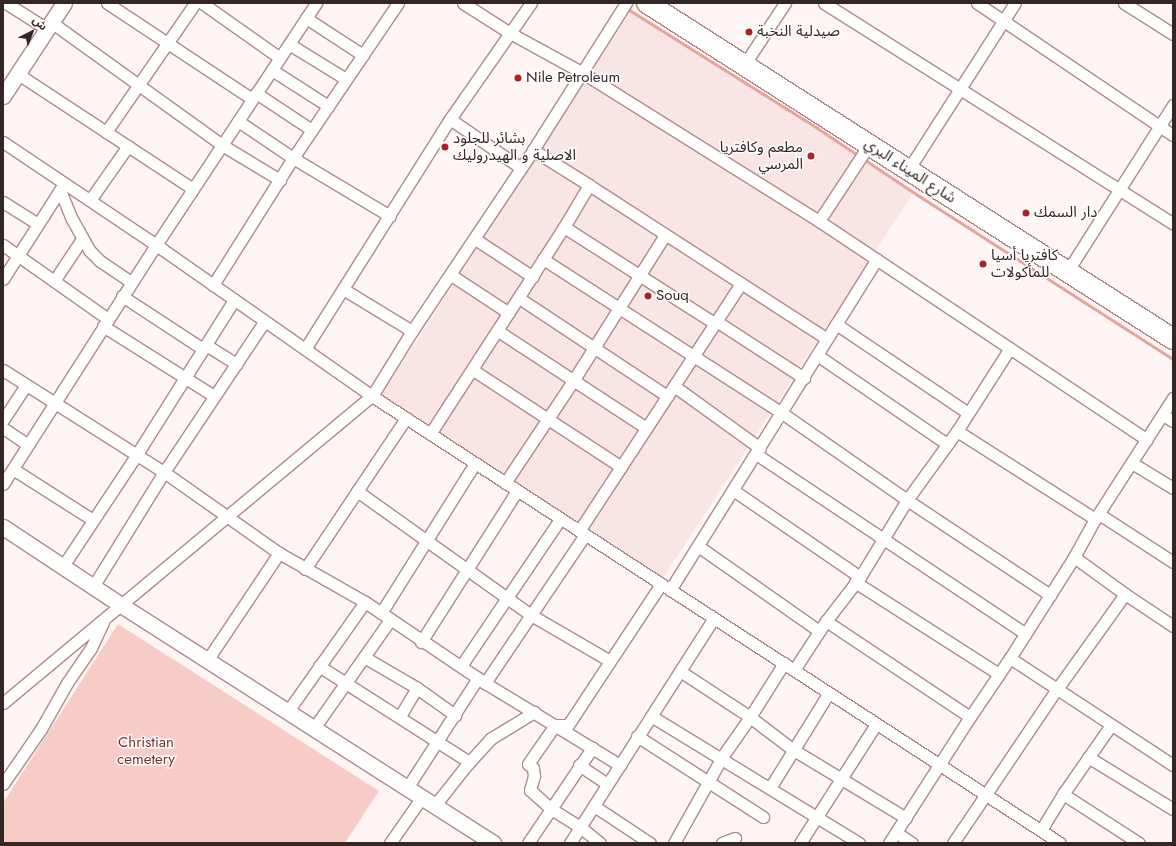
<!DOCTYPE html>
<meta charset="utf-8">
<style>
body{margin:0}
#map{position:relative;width:1176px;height:846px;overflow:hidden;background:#fef5f4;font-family:Jost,"Noto Sans Arabic",sans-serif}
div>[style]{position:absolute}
.built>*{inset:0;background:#f9e5e3;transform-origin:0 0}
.green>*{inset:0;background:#f7ccc7}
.stream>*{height:3px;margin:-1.5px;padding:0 1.5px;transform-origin:1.5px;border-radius:1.5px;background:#e7a39d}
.roads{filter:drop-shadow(1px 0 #af8b87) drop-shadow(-1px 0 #af8b87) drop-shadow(0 1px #af8b87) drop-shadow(0 -1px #af8b87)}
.street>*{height:11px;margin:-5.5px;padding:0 5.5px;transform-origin:5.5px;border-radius:5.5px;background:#fff}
.secondary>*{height:15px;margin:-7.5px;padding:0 7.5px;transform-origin:7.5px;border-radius:7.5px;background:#fff}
.highway>*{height:20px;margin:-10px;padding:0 10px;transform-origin:10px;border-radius:10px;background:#fff}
.dots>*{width:11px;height:11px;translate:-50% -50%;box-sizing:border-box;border:2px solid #fff;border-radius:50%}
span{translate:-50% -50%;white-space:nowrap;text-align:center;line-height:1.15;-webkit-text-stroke:3px #fff;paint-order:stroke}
.poi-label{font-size:15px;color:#342624}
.left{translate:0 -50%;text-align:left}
.right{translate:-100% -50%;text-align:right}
.street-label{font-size:15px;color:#342624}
.park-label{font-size:15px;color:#7d2d2b}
.frame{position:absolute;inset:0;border:4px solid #342624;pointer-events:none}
.north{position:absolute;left:12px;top:12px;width:40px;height:40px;-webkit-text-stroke:3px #fff;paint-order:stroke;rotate:42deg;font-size:11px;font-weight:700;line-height:16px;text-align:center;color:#342624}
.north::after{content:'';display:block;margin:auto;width:14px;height:18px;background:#342624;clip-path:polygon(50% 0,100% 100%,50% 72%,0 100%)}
</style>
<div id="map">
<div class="built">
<div style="left:632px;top:9px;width:336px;height:462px;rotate:33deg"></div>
</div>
<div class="green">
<div style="clip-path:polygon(118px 624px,379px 791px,345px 843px,3px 843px,3px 803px)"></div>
</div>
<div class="stream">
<div style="left:626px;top:8px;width:226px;rotate:32.1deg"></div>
<div style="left:817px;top:128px;width:123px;rotate:33.7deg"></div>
<div style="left:919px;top:196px;width:302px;rotate:32.7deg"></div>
</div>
<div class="roads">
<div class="street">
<div style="left:6px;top:3px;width:49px;rotate:32.4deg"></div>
<div style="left:107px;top:3px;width:174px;rotate:33.5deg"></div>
<div style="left:202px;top:3px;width:95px;rotate:35.2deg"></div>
<div style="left:463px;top:3px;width:56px;rotate:32.6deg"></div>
<div style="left:510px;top:33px;width:83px;rotate:28.7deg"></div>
<div style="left:583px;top:73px;width:279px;rotate:32.1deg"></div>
<div style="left:819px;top:221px;width:394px;rotate:33.7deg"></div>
<div style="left:824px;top:3px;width:413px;rotate:32.3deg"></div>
<div style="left:977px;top:3px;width:236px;rotate:34deg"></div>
<div style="left:1124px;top:3px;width:58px;rotate:32.3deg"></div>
<div style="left:306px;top:18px;width:68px;rotate:33deg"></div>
<div style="left:51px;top:22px;width:211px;rotate:35.7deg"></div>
<div style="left:222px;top:145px;width:68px;rotate:31.1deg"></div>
<div style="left:289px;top:44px;width:67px;rotate:31.6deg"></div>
<div style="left:744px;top:65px;width:74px;rotate:-56.5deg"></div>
<div style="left:272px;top:70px;width:67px;rotate:32.7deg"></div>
<div style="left:18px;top:74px;width:209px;rotate:33.3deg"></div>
<div style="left:256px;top:93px;width:67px;rotate:33.5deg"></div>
<div style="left:450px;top:119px;width:86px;rotate:34.6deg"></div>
<div style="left:238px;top:121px;width:66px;rotate:33.9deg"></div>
<div style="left:293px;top:158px;width:113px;rotate:30.9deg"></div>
<div style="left:106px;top:132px;width:157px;rotate:-55.4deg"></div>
<div style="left:3px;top:142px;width:192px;rotate:33.9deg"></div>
<div style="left:162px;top:249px;width:256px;rotate:35deg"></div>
<div style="left:372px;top:396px;width:820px;rotate:33.01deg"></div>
<div style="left:908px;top:170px;width:198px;rotate:-57.4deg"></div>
<div style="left:589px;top:185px;width:283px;rotate:32.9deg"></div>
<div style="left:60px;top:190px;width:31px;rotate:68deg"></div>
<div style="left:72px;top:219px;width:35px;rotate:61deg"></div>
<div style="left:89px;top:250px;width:16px;rotate:45deg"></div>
<div style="left:100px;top:261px;width:37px;rotate:34deg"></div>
<div style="left:90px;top:200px;width:66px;rotate:-54.9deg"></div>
<div style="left:3px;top:202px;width:41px;rotate:32.2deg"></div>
<div style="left:819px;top:221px;width:91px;rotate:-56.7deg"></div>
<div style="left:564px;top:227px;width:178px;rotate:32.6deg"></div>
<div style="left:475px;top:239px;width:69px;rotate:33.2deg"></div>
<div style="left:3px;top:245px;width:128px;rotate:35.2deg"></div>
<div style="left:543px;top:259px;width:284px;rotate:32.8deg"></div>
<div style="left:782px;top:413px;width:152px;rotate:34.8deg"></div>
<div style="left:907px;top:500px;width:172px;rotate:33.6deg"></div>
<div style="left:1067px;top:272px;width:198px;rotate:-57.6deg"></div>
<div style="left:451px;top:275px;width:69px;rotate:33.2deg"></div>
<div style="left:3px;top:279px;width:112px;rotate:-57.4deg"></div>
<div style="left:54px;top:281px;width:50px;rotate:-56.3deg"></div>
<div style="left:213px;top:285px;width:150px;rotate:-57.8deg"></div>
<div style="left:293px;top:158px;width:187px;rotate:-55.9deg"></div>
<div style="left:343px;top:289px;width:81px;rotate:31.3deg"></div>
<div style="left:122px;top:296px;width:97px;rotate:33.2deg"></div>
<div style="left:519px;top:298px;width:178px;rotate:33.5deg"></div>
<div style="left:716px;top:321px;width:105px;rotate:32.9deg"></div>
<div style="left:836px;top:324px;width:159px;rotate:34deg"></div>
<div style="left:103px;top:326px;width:131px;rotate:32.2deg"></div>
<div style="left:498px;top:331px;width:177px;rotate:33.2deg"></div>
<div style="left:206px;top:345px;width:36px;rotate:32deg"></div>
<div style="left:305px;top:349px;width:272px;rotate:-57.8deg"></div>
<div style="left:450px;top:119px;width:141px;rotate:-55.1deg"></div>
<div style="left:817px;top:355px;width:158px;rotate:34.4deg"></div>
<div style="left:3px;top:370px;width:191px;rotate:32.4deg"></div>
<div style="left:164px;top:472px;width:141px;rotate:35.2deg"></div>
<div style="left:279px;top:553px;width:99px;rotate:29.7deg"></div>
<div style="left:365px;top:602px;width:145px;rotate:34deg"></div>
<div style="left:485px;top:683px;width:158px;rotate:31.3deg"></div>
<div style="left:473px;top:370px;width:177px;rotate:33.2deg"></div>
<div style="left:674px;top:386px;width:106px;rotate:35.8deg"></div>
<div style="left:1163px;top:415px;width:12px;rotate:31deg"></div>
<div style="left:3px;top:420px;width:42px;rotate:-56.7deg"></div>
<div style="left:3px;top:428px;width:30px;rotate:34deg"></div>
<div style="left:957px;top:431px;width:164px;rotate:32.5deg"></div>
<div style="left:430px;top:434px;width:247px;rotate:-57.1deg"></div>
<div style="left:564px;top:227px;width:49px;rotate:-59.2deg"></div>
<div style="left:589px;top:185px;width:66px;rotate:-148deg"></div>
<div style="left:756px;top:454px;width:324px;rotate:33.7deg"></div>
<div style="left:1132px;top:463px;width:48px;rotate:31.4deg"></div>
<div style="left:13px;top:469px;width:95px;rotate:32.5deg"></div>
<div style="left:505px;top:483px;width:123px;rotate:-56.3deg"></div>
<div style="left:573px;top:381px;width:173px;rotate:-57.8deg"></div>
<div style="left:3px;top:484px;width:284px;rotate:-57.4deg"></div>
<div style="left:156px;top:245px;width:290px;rotate:-56.5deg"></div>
<div style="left:733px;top:490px;width:154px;rotate:34.4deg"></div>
<div style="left:357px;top:491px;width:214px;rotate:35.5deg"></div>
<div style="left:531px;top:615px;width:91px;rotate:30.2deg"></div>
<div style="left:1099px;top:514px;width:88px;rotate:33deg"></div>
<div style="left:579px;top:531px;width:296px;rotate:-56.8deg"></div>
<div style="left:698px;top:546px;width:148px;rotate:35.1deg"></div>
<div style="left:1074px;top:557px;width:63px;rotate:36deg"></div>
<div style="left:1125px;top:594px;width:58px;rotate:33.7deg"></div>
<div style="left:63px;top:566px;width:134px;rotate:-56.5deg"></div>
<div style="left:137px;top:454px;width:182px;rotate:-57.8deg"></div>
<div style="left:305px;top:569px;width:182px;rotate:-56.2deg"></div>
<div style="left:855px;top:582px;width:171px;rotate:32.6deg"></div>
<div style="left:94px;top:585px;width:133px;rotate:-58.2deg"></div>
<div style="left:164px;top:472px;width:180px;rotate:-56.3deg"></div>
<div style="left:670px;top:590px;width:390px;rotate:-58deg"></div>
<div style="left:381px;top:613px;width:177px;rotate:-57.9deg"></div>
<div style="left:826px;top:621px;width:173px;rotate:33.7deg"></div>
<div style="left:421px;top:642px;width:179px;rotate:-57.6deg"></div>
<div style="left:364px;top:657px;width:61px;rotate:30.3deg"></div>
<div style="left:417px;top:688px;width:47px;rotate:35.4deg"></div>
<div style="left:1010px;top:658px;width:195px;rotate:33.3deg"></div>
<div style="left:208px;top:659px;width:128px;rotate:-56.2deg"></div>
<div style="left:319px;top:666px;width:178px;rotate:32.6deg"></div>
<div style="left:461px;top:666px;width:177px;rotate:-56deg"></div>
<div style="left:794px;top:670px;width:59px;rotate:-56.9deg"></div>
<div style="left:826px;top:621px;width:56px;rotate:-52.3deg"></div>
<div style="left:860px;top:577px;width:90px;rotate:-58.6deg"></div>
<div style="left:907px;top:500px;width:85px;rotate:-54.1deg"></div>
<div style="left:957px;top:431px;width:98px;rotate:-57.4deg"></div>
<div style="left:680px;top:671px;width:84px;rotate:33.3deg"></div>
<div style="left:750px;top:717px;width:53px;rotate:37.3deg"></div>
<div style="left:792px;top:749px;width:133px;rotate:31.2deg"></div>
<div style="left:485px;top:683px;width:179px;rotate:-56deg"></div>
<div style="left:3px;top:703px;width:480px;rotate:-39.8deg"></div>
<div style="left:372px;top:396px;width:76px;rotate:-58.4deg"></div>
<div style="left:412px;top:331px;width:218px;rotate:-56.2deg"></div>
<div style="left:533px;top:150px;width:174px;rotate:-57.7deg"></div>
<div style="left:288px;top:711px;width:133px;rotate:-54.8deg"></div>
<div style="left:400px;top:716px;width:33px;rotate:-59deg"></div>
<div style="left:651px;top:716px;width:244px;rotate:31.4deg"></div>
<div style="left:314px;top:728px;width:132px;rotate:-54.9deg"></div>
<div style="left:637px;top:736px;width:150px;rotate:32.7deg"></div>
<div style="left:1088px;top:757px;width:100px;rotate:31.5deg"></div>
<div style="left:579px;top:765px;width:34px;rotate:34deg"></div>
<div style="left:3px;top:784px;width:67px;rotate:-55.4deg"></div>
<div style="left:41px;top:729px;width:53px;rotate:-60.5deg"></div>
<div style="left:67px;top:683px;width:42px;rotate:-55.6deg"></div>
<div style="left:91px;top:648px;width:29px;rotate:-65deg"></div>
<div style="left:407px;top:788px;width:131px;rotate:-57.2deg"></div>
<div style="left:770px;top:788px;width:110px;rotate:-58.3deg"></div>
<div style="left:1063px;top:794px;width:90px;rotate:32.8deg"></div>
<div style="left:435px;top:805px;width:48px;rotate:-51.7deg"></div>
<div style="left:465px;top:767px;width:38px;rotate:-48deg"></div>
<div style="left:490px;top:739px;width:52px;rotate:-31.5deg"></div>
<div style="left:594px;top:806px;width:67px;rotate:33.5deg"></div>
<div style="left:1041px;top:830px;width:42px;rotate:-58.6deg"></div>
<div style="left:1063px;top:794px;width:84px;rotate:-55.2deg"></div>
<div style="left:897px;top:833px;width:18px;rotate:34deg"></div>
<div style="left:390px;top:843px;width:56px;rotate:-55.2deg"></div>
<div style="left:528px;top:843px;width:115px;rotate:-56deg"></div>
<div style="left:570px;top:843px;width:267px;rotate:-57.4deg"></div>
<div style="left:600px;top:843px;width:26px;rotate:-141deg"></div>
<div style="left:580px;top:827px;width:36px;rotate:-148deg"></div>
<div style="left:550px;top:808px;width:27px;rotate:-138deg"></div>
<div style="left:530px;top:790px;width:15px;rotate:-74deg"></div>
<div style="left:534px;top:776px;width:8px;rotate:-97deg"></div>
<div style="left:533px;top:768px;width:6px;rotate:-141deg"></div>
<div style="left:528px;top:764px;width:47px;rotate:-55.3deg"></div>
<div style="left:555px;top:725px;width:13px"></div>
<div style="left:568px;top:725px;width:169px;rotate:-56.6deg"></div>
<div style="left:674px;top:843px;width:98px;rotate:-60.8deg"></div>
<div style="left:722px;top:757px;width:49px;rotate:-55deg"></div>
<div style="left:750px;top:717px;width:64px;rotate:-57.8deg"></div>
<div style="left:722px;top:843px;width:14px;rotate:-21deg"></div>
<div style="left:800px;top:843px;width:141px;rotate:-57.4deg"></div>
<div style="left:889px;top:843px;width:150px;rotate:-57.3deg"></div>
<div style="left:970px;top:717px;width:71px;rotate:-55.9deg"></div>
<div style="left:1010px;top:658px;width:120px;rotate:-57.6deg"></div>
<div style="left:1074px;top:557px;width:43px;rotate:-61.1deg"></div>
<div style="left:1095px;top:519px;width:144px;rotate:-57.2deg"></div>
<div style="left:953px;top:843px;width:186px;rotate:-56deg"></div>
<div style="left:1057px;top:689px;width:117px;rotate:-54.4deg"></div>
</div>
<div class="secondary">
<div style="left:3px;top:96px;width:111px;rotate:-56.7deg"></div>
<div style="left:3px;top:527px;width:141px;rotate:33.5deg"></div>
<div style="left:121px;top:605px;width:442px;rotate:32.6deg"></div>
</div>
<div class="highway">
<div style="left:647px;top:3px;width:624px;rotate:32.57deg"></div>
</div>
</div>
<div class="dots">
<div style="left:749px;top:32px;background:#b01e26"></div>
<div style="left:518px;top:78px;background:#b01e26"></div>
<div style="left:445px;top:147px;background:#b01e26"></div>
<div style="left:811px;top:156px;background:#b01e26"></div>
<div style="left:1026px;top:213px;background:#b01e26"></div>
<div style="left:983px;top:264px;background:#b01e26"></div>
<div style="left:648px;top:296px;background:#b01e26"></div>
</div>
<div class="poi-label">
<span class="left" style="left:757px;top:32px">صيدلية النخبة</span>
<span class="left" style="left:526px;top:78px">Nile Petroleum</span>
<span class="left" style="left:453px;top:147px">بشائر للجلود<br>الاصلية و الهيدروليك</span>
<span class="right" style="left:803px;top:156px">مطعم وكافتريا<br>المرسي</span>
<span class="left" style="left:1034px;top:213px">دار السمك</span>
<span class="left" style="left:991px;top:264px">كافتريا أسيا<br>للمأكولات</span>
<span class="left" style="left:656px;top:296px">Souq</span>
</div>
<div class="street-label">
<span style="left:910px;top:171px;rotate:33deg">شارع الميناء البري</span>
</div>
<div class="park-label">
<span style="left:146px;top:751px">Christian<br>cemetery</span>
</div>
<div class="frame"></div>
<div class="north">ش</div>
</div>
